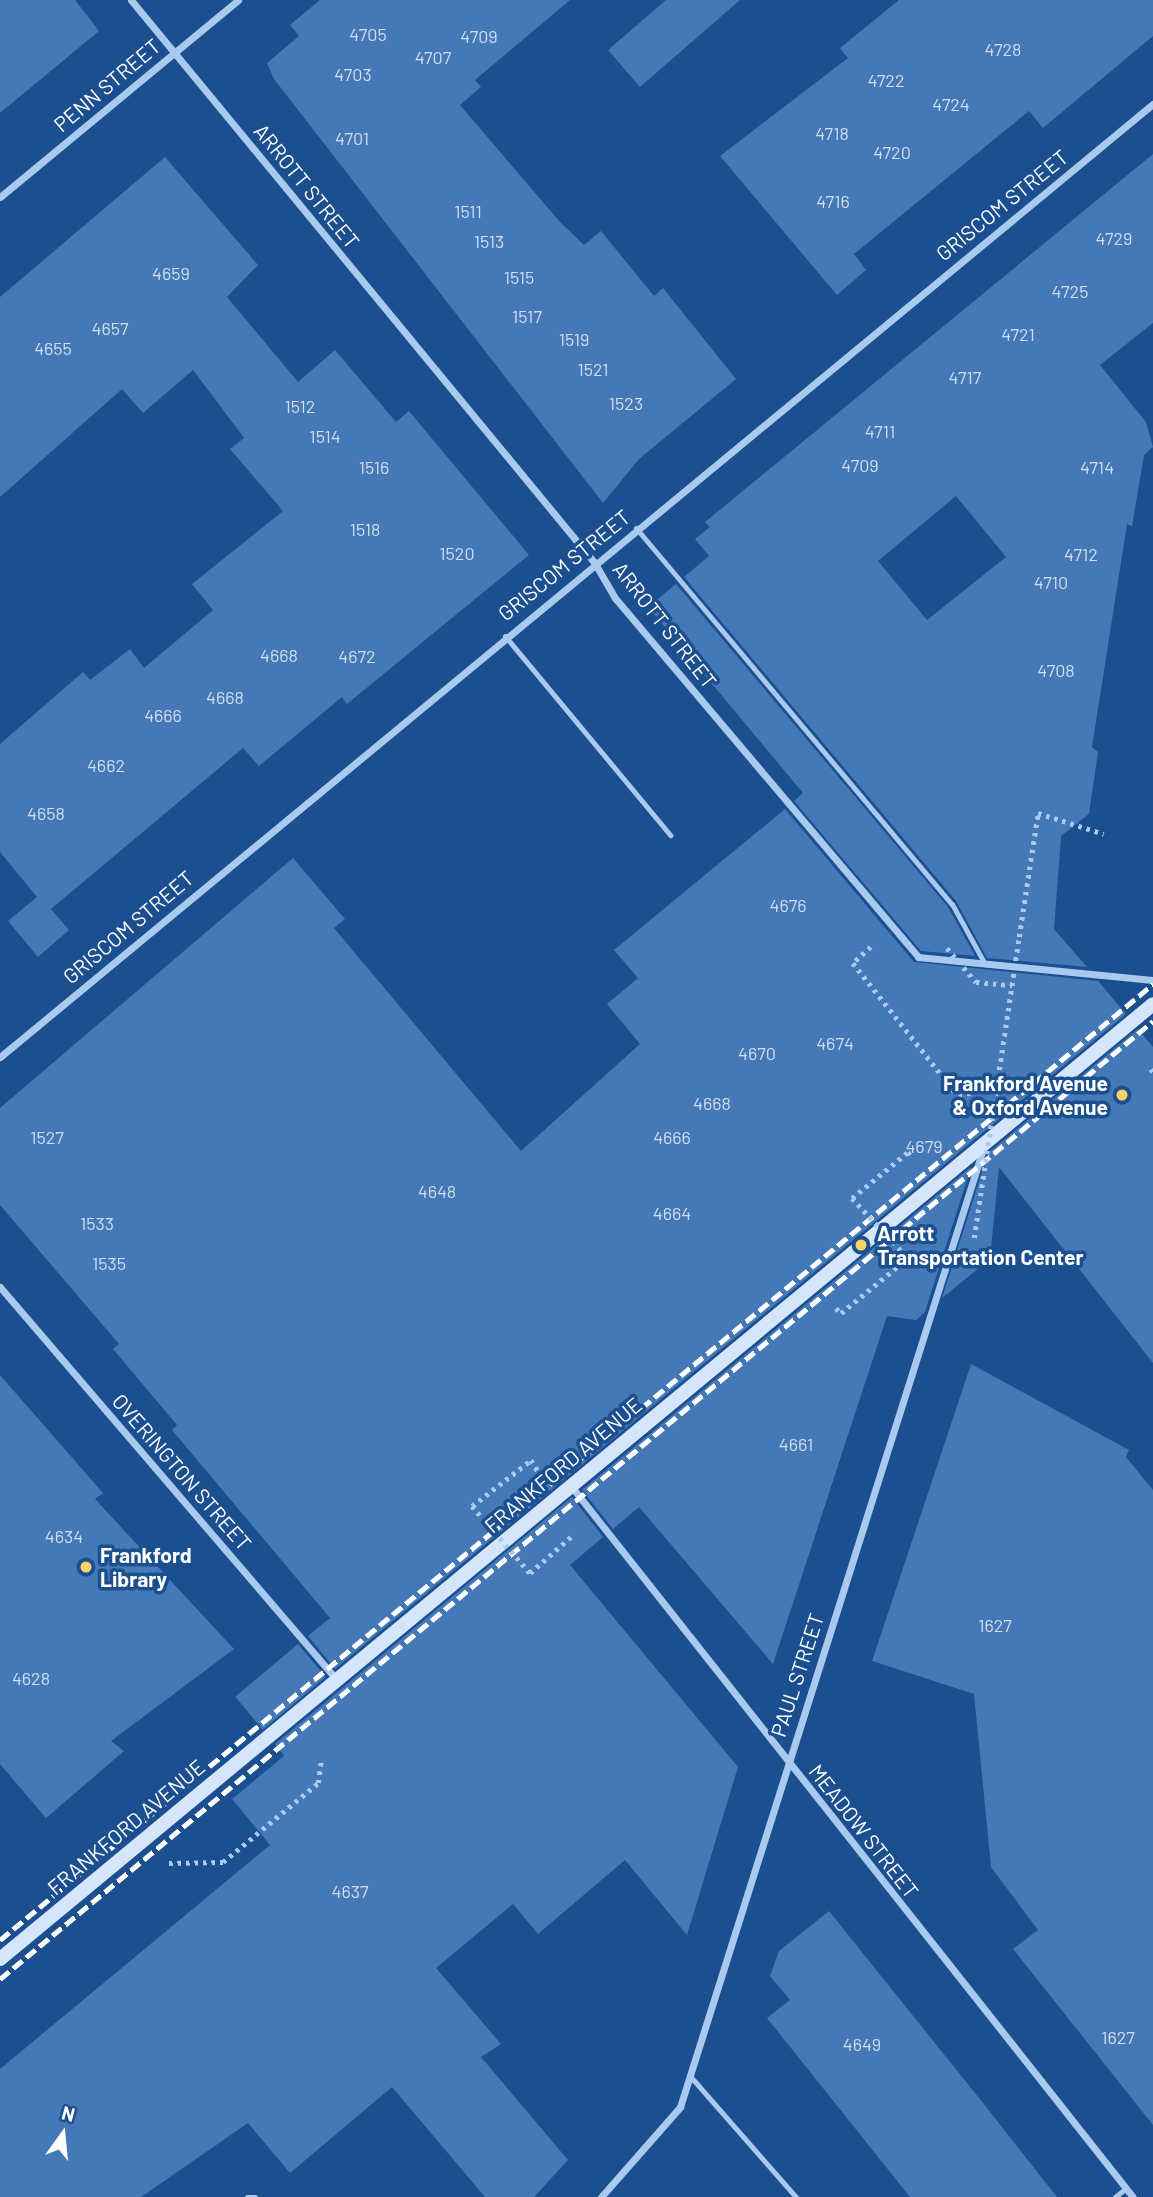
<!DOCTYPE html>
<style>
body{margin:0}
#map{position:relative;width:1153px;height:2197px;overflow:hidden;background:#1b4f8f;font-family:Barlow,sans-serif}
div>[style]{position:absolute}
.building>*{inset:0;background:#4478b7;transform-origin:0 0}
.path>*{height:4.5px;margin-top:-2.25px;transform-origin:0;background:repeating-linear-gradient(90deg,#a9c9ee 0 3.5px,transparent 0 8.5px)}
.lane>*{height:5px;margin:-2.5px;padding:0 2.5px;transform-origin:2.5px;border-radius:2.5px;background:#a9c9ee}
.street>*{height:7px;margin:-3.5px;padding:0 3.5px;transform-origin:3.5px;border-radius:3.5px;background:#a9c9ee}
.secondary>*{height:14px;margin:-7px;padding:0 7px;transform-origin:7px;border-radius:7px;background:#d6e6fa}
.rail>*{height:5px;margin-top:-2.5px;transform-origin:0;background:repeating-linear-gradient(90deg,#fff 0 12px,transparent 0 17px)}
.path-bridge>*{height:4.5px;margin-top:-2.25px;transform-origin:0;background:repeating-linear-gradient(90deg,#a9c9ee 0 3.5px,transparent 0 8.5px)}
.dots>*{width:19px;height:19px;translate:-50% -50%;box-sizing:border-box;border:4px solid #1b4f8f;border-radius:50%}
span{translate:-50% -50%;white-space:nowrap;text-align:center;line-height:1.15;-webkit-text-stroke:7px #1b4f8f;paint-order:stroke}
.number-label{font-size:18px;color:#d0dded}
.number-label span{-webkit-text-stroke-width:0}
.street-label{font-size:21px;color:#fff}
.poi-label{font-size:21px;color:#fff;font-weight:700}
.right{translate:-100% -50%;text-align:right}
.left{translate:0 -50%;text-align:left}
.north{position:absolute;left:28px;top:2099px;width:70px;height:70px;-webkit-text-stroke:5px #1b4f8f;paint-order:stroke;rotate:15deg;font-size:19px;font-weight:700;line-height:28px;text-align:center;color:#fff}
.north::after{content:'';display:block;margin:auto;width:24px;height:32px;background:#fff;clip-path:polygon(50% 0,100% 100%,50% 72%,0 100%)}
</style>
<div id="map">
<div class="building">
<div style="clip-path:polygon(0 0,75px 0,99px 31px,0 113px)"></div>
<div style="clip-path:polygon(320px 0,570px 0,475px 80px,481px 87px,460px 105px,560px 222px,584px 245px,601px 231px,654px 296px,663px 288px,736px 379px,639px 459px,603px 503px,274px 79px,267px 63px,299px 36px,290px 25px)"></div>
<div style="clip-path:polygon(666px 0,740px 0,640px 87px,608px 50px)"></div>
<div style="clip-path:polygon(899px 0,1153px 0,1153px 36px,1043px 128px,1029px 111px,942px 182px,854px 254px,866px 270px,837px 295px,720px 156px,848px 58px,840px 48px)"></div>
<div style="clip-path:polygon(evenodd,1153px 154px,1153px 323px,1100px 365px,1146px 422px,1153px 447px,1144px 455px,1132px 526px,1127px 524px,1092px 747px,1098px 752px,1089px 814px,1061px 836px,1054px 929px,1087px 967px,987px 958px,956px 901px,684px 577px,709px 556px,695px 539px,710px 527px,705px 522px,1153px 154px,956px 496px,1006px 557px,927px 620px,878px 561px,956px 496px)"></div>
<div style="clip-path:polygon(165px 157px,258px 265px,227px 297px,298px 382px,335px 350px,396px 422px,409px 411px,529px 555px,347px 704px,342px 697px,259px 766px,243px 748px,51px 909px,69px 930px,38px 957px,8px 921px,37px 897px,0 852px,0 744px,83px 672px,90px 680px,130px 649px,144px 668px,213px 610px,192px 584px,283px 511px,230px 449px,244px 438px,193px 370px,143px 413px,122px 389px,0 497px,0 297px)"></div>
<div style="clip-path:polygon(676px 584px,948px 907px,975px 956px,921px 951px,794px 801px,803px 793px,648px 607px)"></div>
<div style="clip-path:polygon(785px 809px,914px 962px,1098px 981px,1126px 1014px,335px 1669px,308px 1636px,330px 1618px,172px 1430px,177px 1425px,113px 1349px,119px 1344px,0 1205px,0 1108px,293px 858px,345px 919px,334px 928px,521px 1151px,640px 1044px,607px 1004px,638px 978px,614px 950px)"></div>
<div style="clip-path:polygon(1138px 1029px,1153px 1047px,1153px 1363px,999px 1167px,990px 1259px,942px 1298px,988px 1153px)"></div>
<div style="clip-path:polygon(971px 1167px,925px 1312px,916px 1320px,887px 1316px,773px 1664px,639px 1507px,613px 1529px,582px 1490px)"></div>
<div style="clip-path:polygon(971px 1364px,1129px 1450px,1126px 1457px,1153px 1490px,1153px 2125px,1013px 1949px,1038px 1930px,991px 1867px,974px 1694px,872px 1661px)"></div>
<div style="clip-path:polygon(0 1375px,103px 1493px,95px 1499px,234px 1649px,111px 1741px,124px 1751px,46px 1818px,0 1764px)"></div>
<div style="clip-path:polygon(572px 1497px,603px 1537px,570px 1565px,738px 1767px,687px 1935px,625px 1860px,538px 1934px,513px 1904px,436px 1968px,501px 2044px,481px 2057px,568px 2160px,534px 2197px,485px 2197px,392px 2087px,290px 2173px,248px 2123px,141px 2197px,0 2197px,0 2069px,270px 1845px,232px 1799px,284px 1756px,275px 1744px)"></div>
<div style="left:298px;top:1644px;width:43px;height:82px;rotate:50deg"></div>
<div style="clip-path:polygon(829px 1911px,983px 2103px,1057px 2197px,910px 2197px,767px 2018px,790px 2000px,770px 1976px,779px 1951px)"></div>
</div>
<div class="path">
<div style="left:1019px;top:937px;width:125px;rotate:-81.3deg"></div>
<div style="left:1038px;top:813px;width:69px;rotate:17.7deg"></div>
<div style="left:871px;top:947px;width:24px;rotate:138deg"></div>
<div style="left:853px;top:963px;width:171px;rotate:51.7deg"></div>
<div style="left:959px;top:1097px;width:41px;rotate:-21.5deg"></div>
<div style="left:1151px;top:1069px;width:4px;rotate:56deg"></div>
<div style="left:852px;top:1198px;width:72px;rotate:-39.4deg"></div>
<div style="left:908px;top:1152px;width:8px;rotate:50deg"></div>
<div style="left:836px;top:1308px;width:7px;rotate:45deg"></div>
<div style="left:841px;top:1313px;width:87px;rotate:-39.4deg"></div>
<div style="left:472px;top:1506px;width:75px;rotate:-37.9deg"></div>
<div style="left:531px;top:1460px;width:13px;rotate:58deg"></div>
<div style="left:530px;top:1573px;width:57px;rotate:-41.5deg"></div>
<div style="left:169px;top:1863px;width:54px;rotate:-1.1deg"></div>
<div style="left:223px;top:1862px;width:124px;rotate:-39.7deg"></div>
<div style="left:318px;top:1783px;width:21px;rotate:-82deg"></div>
</div>
<div class="lane">
<div style="left:636px;top:528px;width:491px;rotate:50deg"></div>
<div style="left:952px;top:904px;width:68px;rotate:61.2deg"></div>
<div style="left:505px;top:636px;width:259px;rotate:50.3deg"></div>
<div style="left:690px;top:2076px;width:161px;rotate:48.8deg"></div>
<div style="left:247px;top:2197px;width:8px"></div>
<div style="left:1115px;top:2197px;width:14px;rotate:-39deg"></div>
</div>
<div class="street">
<div style="left:131px;top:0;width:728px;rotate:50.52deg"></div>
<div style="left:594px;top:562px;width:42px;rotate:59.7deg"></div>
<div style="left:615px;top:598px;width:470px;rotate:49.8deg"></div>
<div style="left:918px;top:957px;width:236px;rotate:5.6deg"></div>
<div style="left:0;top:197px;width:309px;rotate:-39.6deg"></div>
<div style="left:0;top:1057px;width:1496px;rotate:-39.58deg"></div>
<div style="left:0;top:1287px;width:518px;rotate:49.39deg"></div>
<div style="left:571px;top:1486px;width:906px;rotate:51.68deg"></div>
<div style="left:601px;top:2197px;width:120px;rotate:-48.7deg"></div>
<div style="left:680px;top:2107px;width:1005px;rotate:-72.45deg"></div>
</div>
<div class="secondary">
<div style="left:0;top:1959px;width:1497px;rotate:-39.63deg"></div>
</div>
<div class="rail">
<div style="left:0;top:1940px;width:1498px;rotate:-39.66deg"></div>
<div style="left:0;top:1979px;width:1499px;rotate:-39.72deg"></div>
</div>
<div class="path-bridge">
<div style="left:947px;top:948px;width:45px;rotate:49.5deg"></div>
<div style="left:976px;top:982px;width:36px;rotate:5deg"></div>
<div style="left:852px;top:1198px;width:82px;rotate:47deg"></div>
<div style="left:974px;top:1238px;width:304px;rotate:-81.5deg"></div>
<div style="left:472px;top:1506px;width:89px;rotate:49.1deg"></div>
</div>
<div class="dots">
<div style="left:1122px;top:1095px;background:#ffd166"></div>
<div style="left:861px;top:1245px;background:#ffd166"></div>
<div style="left:86px;top:1567px;background:#ffd166"></div>
</div>
<div class="number-label">
<span style="left:368px;top:34px">4705</span>
<span style="left:479px;top:36px">4709</span>
<span style="left:1003px;top:49px">4728</span>
<span style="left:433px;top:57px">4707</span>
<span style="left:353px;top:74px">4703</span>
<span style="left:886px;top:80px">4722</span>
<span style="left:951px;top:104px">4724</span>
<span style="left:832px;top:133px">4718</span>
<span style="left:352px;top:138px">4701</span>
<span style="left:892px;top:152px">4720</span>
<span style="left:833px;top:201px">4716</span>
<span style="left:468px;top:211px">1511</span>
<span style="left:1114px;top:238px">4729</span>
<span style="left:489px;top:241px">1513</span>
<span style="left:171px;top:273px">4659</span>
<span style="left:519px;top:277px">1515</span>
<span style="left:1070px;top:291px">4725</span>
<span style="left:527px;top:316px">1517</span>
<span style="left:110px;top:328px">4657</span>
<span style="left:1018px;top:334px">4721</span>
<span style="left:574px;top:339px">1519</span>
<span style="left:53px;top:348px">4655</span>
<span style="left:593px;top:369px">1521</span>
<span style="left:965px;top:377px">4717</span>
<span style="left:626px;top:403px">1523</span>
<span style="left:300px;top:406px">1512</span>
<span style="left:880px;top:431px">4711</span>
<span style="left:325px;top:436px">1514</span>
<span style="left:860px;top:465px">4709</span>
<span style="left:374px;top:467px">1516</span>
<span style="left:1097px;top:467px">4714</span>
<span style="left:365px;top:529px">1518</span>
<span style="left:457px;top:553px">1520</span>
<span style="left:1081px;top:554px">4712</span>
<span style="left:1051px;top:582px">4710</span>
<span style="left:279px;top:655px">4668</span>
<span style="left:357px;top:656px">4672</span>
<span style="left:1056px;top:670px">4708</span>
<span style="left:225px;top:697px">4668</span>
<span style="left:163px;top:715px">4666</span>
<span style="left:106px;top:765px">4662</span>
<span style="left:46px;top:813px">4658</span>
<span style="left:788px;top:905px">4676</span>
<span style="left:835px;top:1043px">4674</span>
<span style="left:757px;top:1053px">4670</span>
<span style="left:712px;top:1103px">4668</span>
<span style="left:47px;top:1137px">1527</span>
<span style="left:672px;top:1137px">4666</span>
<span style="left:924px;top:1146px">4679</span>
<span style="left:437px;top:1191px">4648</span>
<span style="left:672px;top:1213px">4664</span>
<span style="left:97px;top:1223px">1533</span>
<span style="left:109px;top:1263px">1535</span>
<span style="left:796px;top:1444px">4661</span>
<span style="left:64px;top:1536px">4634</span>
<span style="left:995px;top:1625px">1627</span>
<span style="left:31px;top:1678px">4628</span>
<span style="left:350px;top:1891px">4637</span>
<span style="left:1118px;top:2037px">1627</span>
<span style="left:862px;top:2044px">4649</span>
</div>
<div class="street-label">
<span style="left:107px;top:85px;rotate:-40deg">PENN STREET</span>
<span style="left:307px;top:186px;rotate:51deg">ARROTT STREET</span>
<span style="left:1002px;top:205px;rotate:-39deg">GRISCOM STREET</span>
<span style="left:564px;top:565px;rotate:-39deg">GRISCOM STREET</span>
<span style="left:665px;top:625px;rotate:52deg">ARROTT STREET</span>
<span style="left:128px;top:927px;rotate:-40deg">GRISCOM STREET</span>
<span style="left:563px;top:1465px;rotate:-40deg">FRANKFORD AVENUE</span>
<span style="left:182px;top:1472px;rotate:49deg">OVERINGTON STREET</span>
<span style="left:797px;top:1675px;rotate:-72deg">PAUL STREET</span>
<span style="left:126px;top:1827px;rotate:-40deg">FRANKFORD AVENUE</span>
<span style="left:864px;top:1831px;rotate:52deg">MEADOW STREET</span>
</div>
<div class="poi-label">
<span class="right" style="left:1108px;top:1095px">Frankford Avenue<br>&amp; Oxford Avenue</span>
<span class="left" style="left:877px;top:1245px">Arrott<br>Transportation Center</span>
<span class="left" style="left:100px;top:1567px">Frankford<br>Library</span>
</div>
<div class="north">N</div>
</div>
